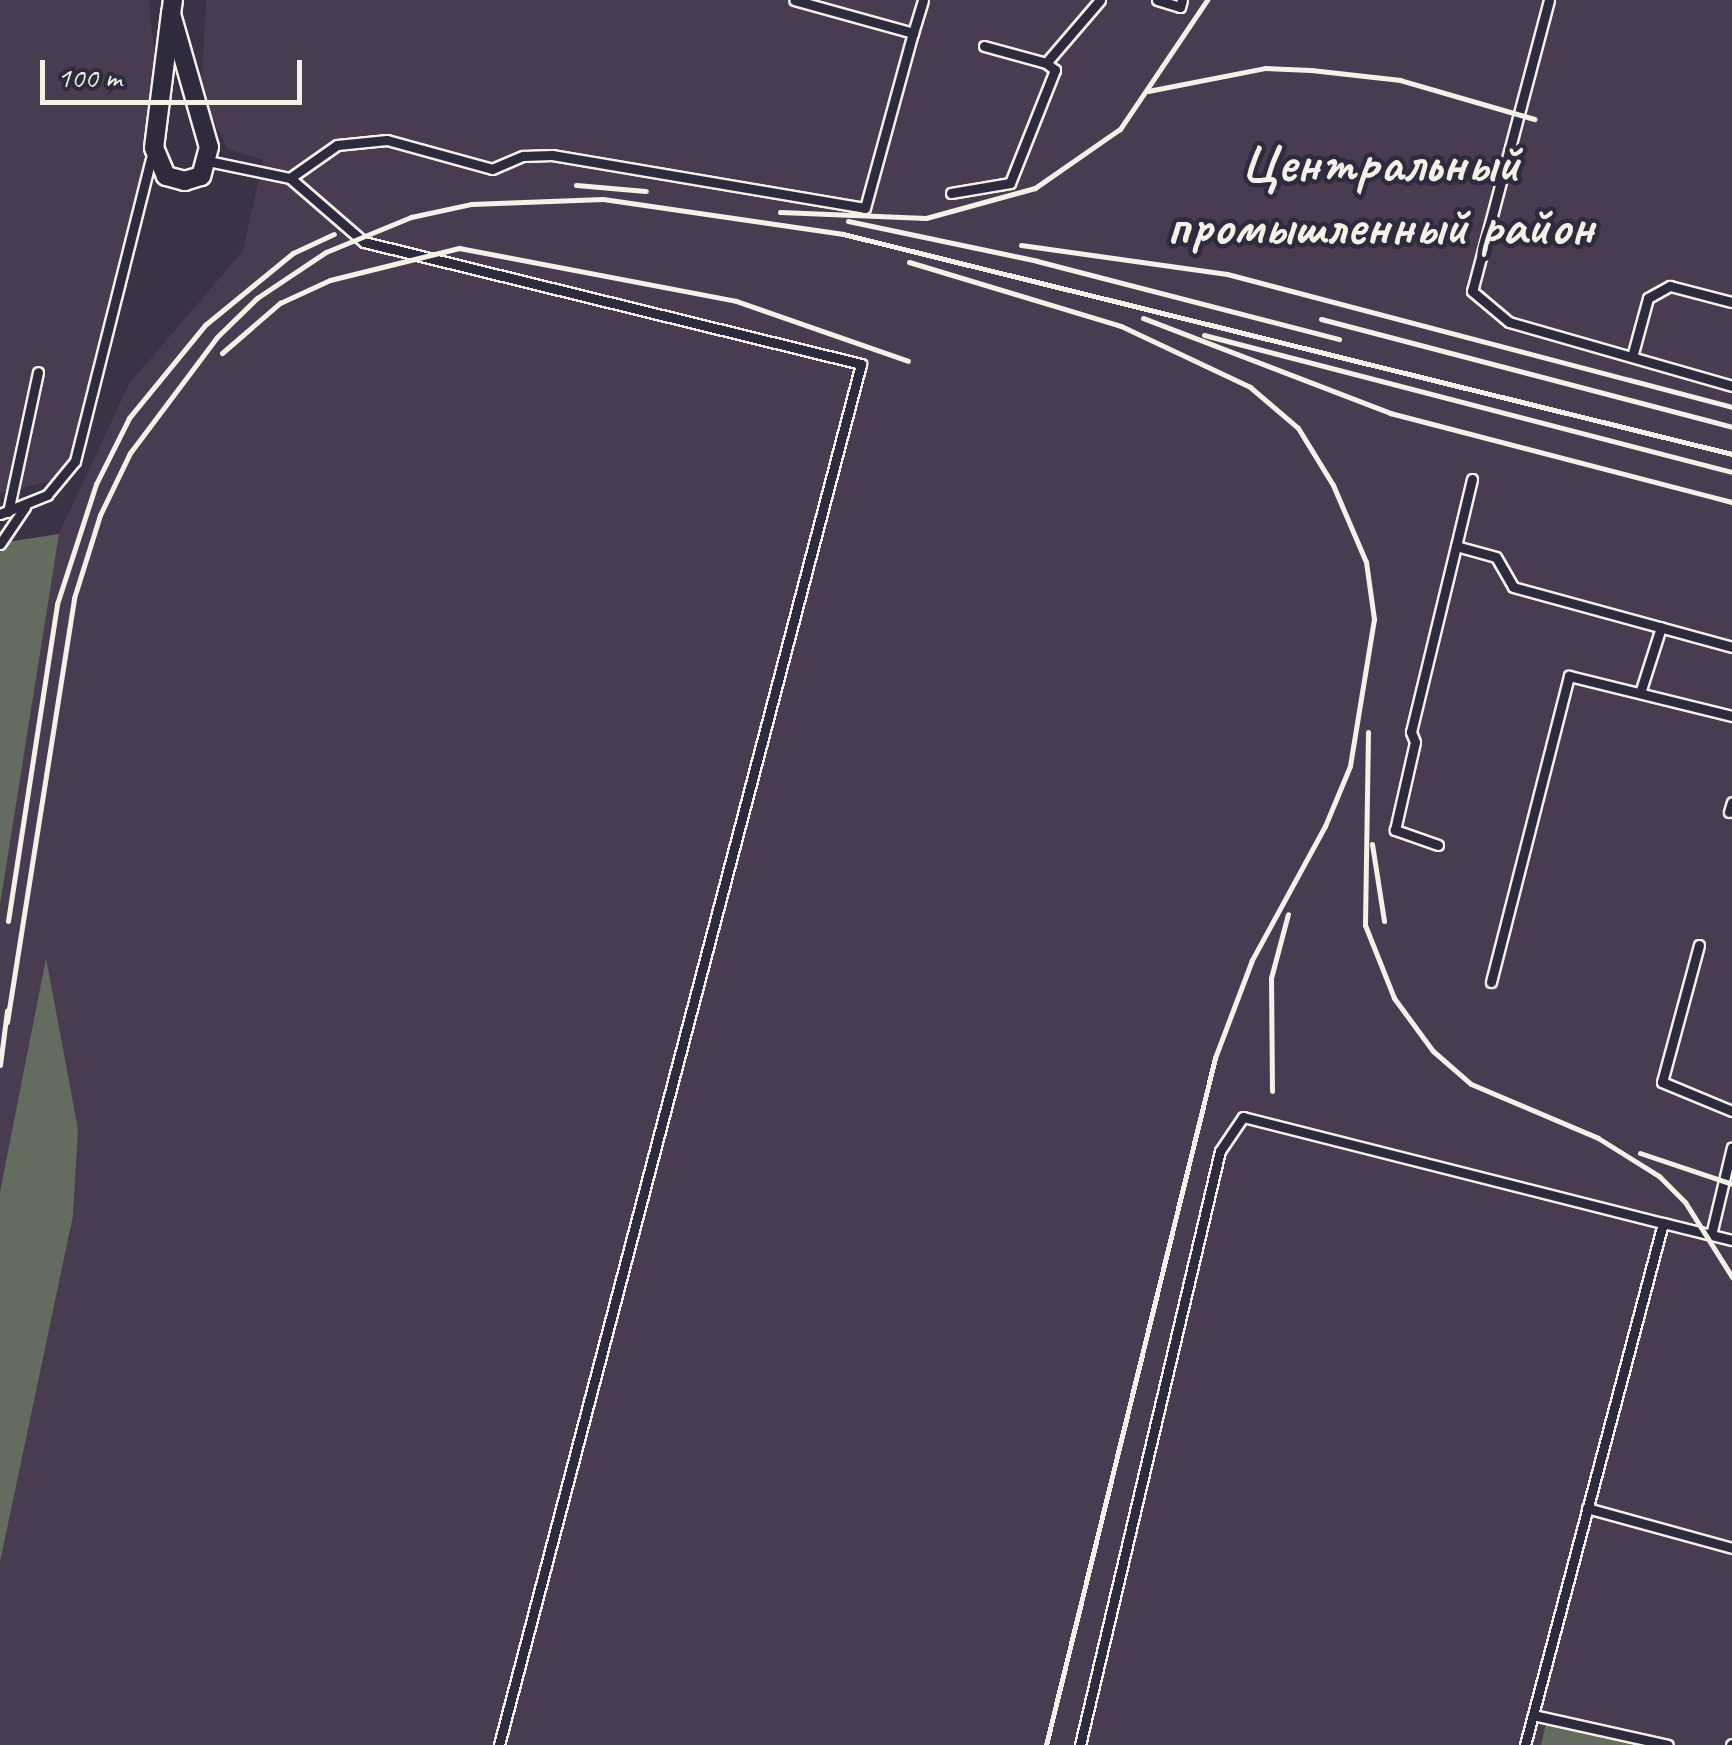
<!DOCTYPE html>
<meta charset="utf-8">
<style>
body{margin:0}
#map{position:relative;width:1732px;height:1745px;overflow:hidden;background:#3b3246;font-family:Caveat,sans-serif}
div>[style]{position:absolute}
.built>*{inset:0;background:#493c51}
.green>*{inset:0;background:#646c60}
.roads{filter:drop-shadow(2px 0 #f4f1e8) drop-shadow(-2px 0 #f4f1e8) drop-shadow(0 2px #f4f1e8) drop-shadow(0 -2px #f4f1e8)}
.service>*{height:9px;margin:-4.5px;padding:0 4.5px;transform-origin:4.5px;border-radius:4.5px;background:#2f2a3d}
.minor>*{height:18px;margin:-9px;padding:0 9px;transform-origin:9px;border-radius:9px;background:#2f2a3d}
.rail>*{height:5px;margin:-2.5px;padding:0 2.5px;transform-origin:2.5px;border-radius:2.5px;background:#f4f1e8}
span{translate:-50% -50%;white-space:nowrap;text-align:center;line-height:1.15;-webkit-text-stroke:9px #2f2a3d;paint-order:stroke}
.quarter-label{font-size:55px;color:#f4f1e8;font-weight:700}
.scale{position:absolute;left:40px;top:60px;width:262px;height:45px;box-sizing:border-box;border:5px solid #f4f1e8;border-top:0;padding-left:12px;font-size:30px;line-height:35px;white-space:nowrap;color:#f4f1e8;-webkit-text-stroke:8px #2f2a3d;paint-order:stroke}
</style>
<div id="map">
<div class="built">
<div style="clip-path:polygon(0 0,149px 0,157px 83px,137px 200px,65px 478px,0 493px)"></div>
<div style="clip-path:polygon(206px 0,1732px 0,1732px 1745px,1651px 1745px,1547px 1723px,1541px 1745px,0 1745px,0 1562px,73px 1216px,78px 1129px,45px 962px,0 1192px,0 905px,59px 534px,129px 384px,243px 251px,263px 160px,228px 149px,201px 96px)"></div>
</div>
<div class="green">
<div style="clip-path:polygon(59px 534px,0 905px,0 543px)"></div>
<div style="clip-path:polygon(46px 958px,78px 1129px,73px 1216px,0 1562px,0 1192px)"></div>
<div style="clip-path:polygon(1546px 1723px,1651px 1745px,1541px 1745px)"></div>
</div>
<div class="roads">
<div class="service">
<div style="left:1157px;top:0;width:24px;rotate:17deg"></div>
<div style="left:1180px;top:7px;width:7px;rotate:-74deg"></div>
<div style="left:1549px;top:0;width:301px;rotate:104.8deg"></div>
<div style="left:1472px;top:291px;width:48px;rotate:40deg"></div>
<div style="left:1509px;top:322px;width:232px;rotate:16deg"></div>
<div style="left:913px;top:33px;width:34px;rotate:-73deg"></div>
<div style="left:984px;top:46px;width:64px;rotate:15.3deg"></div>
<div style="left:1046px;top:63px;width:83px;rotate:-49.4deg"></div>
<div style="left:208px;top:161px;width:84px;rotate:11.7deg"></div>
<div style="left:290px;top:178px;width:98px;rotate:40.9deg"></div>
<div style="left:364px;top:242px;width:512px;rotate:13.79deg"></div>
<div style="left:861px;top:364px;width:1428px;rotate:104.69deg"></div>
<div style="left:290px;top:178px;width:57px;rotate:-35.1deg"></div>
<div style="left:337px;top:145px;width:50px;rotate:-5.7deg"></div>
<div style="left:387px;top:140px;width:109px;rotate:15.4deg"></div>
<div style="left:492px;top:169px;width:34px;rotate:-23deg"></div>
<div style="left:523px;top:156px;width:29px;rotate:-2deg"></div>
<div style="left:552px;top:155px;width:317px;rotate:9.6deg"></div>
<div style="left:865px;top:208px;width:181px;rotate:-74.7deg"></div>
<div style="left:913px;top:33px;width:123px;rotate:-164.5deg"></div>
<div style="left:951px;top:193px;width:60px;rotate:-9.6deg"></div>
<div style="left:1010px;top:183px;width:122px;rotate:-68.3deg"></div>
<div style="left:1055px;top:70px;width:11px;rotate:-142deg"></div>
<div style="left:1632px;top:357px;width:61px;rotate:-74.8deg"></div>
<div style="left:1648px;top:298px;width:25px;rotate:-29deg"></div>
<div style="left:1670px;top:286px;width:64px;rotate:14.5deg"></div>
<div style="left:1472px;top:479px;width:69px;rotate:103.4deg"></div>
<div style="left:1456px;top:546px;width:41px;rotate:15.4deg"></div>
<div style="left:1496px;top:557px;width:34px;rotate:60deg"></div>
<div style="left:1513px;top:587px;width:227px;rotate:15.3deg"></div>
<div style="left:8px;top:512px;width:143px;rotate:-77.9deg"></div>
<div style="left:0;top:514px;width:51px;rotate:-22deg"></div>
<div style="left:47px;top:495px;width:44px;rotate:-50.5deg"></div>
<div style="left:75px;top:461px;width:321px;rotate:-75.9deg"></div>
<div style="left:0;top:544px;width:45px;rotate:-56deg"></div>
<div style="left:1640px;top:693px;width:69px;rotate:-72.3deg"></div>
<div style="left:1729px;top:812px;width:10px;rotate:-73deg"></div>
<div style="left:1438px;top:845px;width:46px;rotate:-160.8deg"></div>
<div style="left:1395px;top:830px;width:90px;rotate:-77.2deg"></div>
<div style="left:1415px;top:742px;width:11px;rotate:-112deg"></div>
<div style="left:1411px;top:732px;width:191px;rotate:-76.4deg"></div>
<div style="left:1699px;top:945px;width:142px;rotate:105.1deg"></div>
<div style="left:1662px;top:1082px;width:76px;rotate:22.5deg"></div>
<div style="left:1491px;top:982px;width:316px;rotate:-75.7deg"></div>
<div style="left:1569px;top:676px;width:168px;rotate:13.8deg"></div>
<div style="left:1711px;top:1235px;width:90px;rotate:-76.6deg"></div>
<div style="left:1587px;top:1508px;width:150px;rotate:15.4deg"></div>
<div style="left:1533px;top:1715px;width:138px;rotate:12.5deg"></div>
<div style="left:1080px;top:1745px;width:610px;rotate:-76.74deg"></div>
<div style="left:1220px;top:1151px;width:41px;rotate:-55.9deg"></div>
<div style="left:1243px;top:1117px;width:433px;rotate:14.2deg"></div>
<div style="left:1525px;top:1745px;width:540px;rotate:-75.19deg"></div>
<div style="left:1663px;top:1223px;width:71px;rotate:13.8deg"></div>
<div style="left:1731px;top:1745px;width:1px;rotate:-45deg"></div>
</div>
<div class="minor">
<div style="left:171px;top:14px;width:138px;rotate:74.1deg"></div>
<div style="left:209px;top:147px;width:30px;rotate:105deg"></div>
<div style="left:201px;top:176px;width:17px;rotate:163deg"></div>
<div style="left:185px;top:181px;width:20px;rotate:-165deg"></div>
<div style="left:166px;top:176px;width:30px;rotate:-113deg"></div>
<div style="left:154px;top:148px;width:135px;rotate:-82.8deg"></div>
<div style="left:171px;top:14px;width:14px;rotate:-82deg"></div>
</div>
</div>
<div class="rail">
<div style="left:1148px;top:91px;width:119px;rotate:-11.1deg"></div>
<div style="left:1265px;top:68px;width:46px;rotate:2.5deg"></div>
<div style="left:1311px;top:70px;width:90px;rotate:6.4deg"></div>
<div style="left:1400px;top:80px;width:140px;rotate:16.2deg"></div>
<div style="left:576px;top:185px;width:70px;rotate:4.9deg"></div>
<div style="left:780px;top:212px;width:146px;rotate:2.4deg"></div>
<div style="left:926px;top:218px;width:113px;rotate:-15.4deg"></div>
<div style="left:1035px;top:188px;width:103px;rotate:-34.8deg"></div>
<div style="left:1120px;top:129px;width:156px;rotate:-56deg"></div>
<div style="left:848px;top:221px;width:193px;rotate:11.9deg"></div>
<div style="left:1037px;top:261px;width:312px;rotate:14.5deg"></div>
<div style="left:1021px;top:245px;width:208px;rotate:8deg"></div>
<div style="left:1227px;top:274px;width:522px;rotate:14.75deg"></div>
<div style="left:909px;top:262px;width:221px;rotate:16.8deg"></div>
<div style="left:1121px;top:326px;width:143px;rotate:25.3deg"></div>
<div style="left:1250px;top:387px;width:63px;rotate:40.5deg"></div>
<div style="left:1298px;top:428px;width:67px;rotate:58.4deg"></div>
<div style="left:1333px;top:485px;width:84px;rotate:66.8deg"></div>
<div style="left:1366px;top:562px;width:58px;rotate:82deg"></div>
<div style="left:1374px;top:619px;width:149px;rotate:99.3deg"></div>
<div style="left:1350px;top:766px;width:65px;rotate:112.6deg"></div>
<div style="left:1325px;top:826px;width:153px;rotate:118.6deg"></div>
<div style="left:1252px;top:960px;width:105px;rotate:110.7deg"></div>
<div style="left:1215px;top:1058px;width:707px;rotate:103.82deg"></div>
<div style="left:1143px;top:318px;width:265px;rotate:21deg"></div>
<div style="left:1390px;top:413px;width:353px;rotate:14.6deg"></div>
<div style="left:1321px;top:319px;width:425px;rotate:14.7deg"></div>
<div style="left:1204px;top:335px;width:545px;rotate:14.55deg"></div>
<div style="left:222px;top:353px;width:77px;rotate:-40.8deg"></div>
<div style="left:280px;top:303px;width:55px;rotate:-24.7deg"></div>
<div style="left:330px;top:280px;width:133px;rotate:-13.9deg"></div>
<div style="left:459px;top:248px;width:282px;rotate:10.8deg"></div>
<div style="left:736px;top:301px;width:182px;rotate:19.2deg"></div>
<div style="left:1368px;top:732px;width:193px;rotate:90.9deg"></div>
<div style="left:1365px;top:925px;width:79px;rotate:68.3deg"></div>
<div style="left:1394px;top:998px;width:66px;rotate:53.7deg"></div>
<div style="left:1433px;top:1051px;width:50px;rotate:41deg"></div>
<div style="left:1471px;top:1084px;width:138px;rotate:23deg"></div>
<div style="left:1598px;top:1138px;width:72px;rotate:31.9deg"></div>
<div style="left:1659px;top:1176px;width:37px;rotate:45deg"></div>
<div style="left:1685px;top:1202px;width:89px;rotate:57.9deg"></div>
<div style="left:1372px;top:844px;width:78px;rotate:81.1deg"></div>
<div style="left:8px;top:921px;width:321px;rotate:-81.2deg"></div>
<div style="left:57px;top:604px;width:126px;rotate:-72deg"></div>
<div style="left:96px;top:484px;width:74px;rotate:-63.4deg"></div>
<div style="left:129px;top:418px;width:120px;rotate:-50.7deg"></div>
<div style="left:205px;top:325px;width:114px;rotate:-39.3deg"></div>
<div style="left:293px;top:253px;width:45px;rotate:-24.9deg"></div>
<div style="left:7px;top:1022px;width:429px;rotate:-81deg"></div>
<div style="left:74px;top:598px;width:87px;rotate:-72.6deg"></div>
<div style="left:100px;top:515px;width:69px;rotate:-64.2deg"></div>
<div style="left:130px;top:453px;width:145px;rotate:-53.1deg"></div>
<div style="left:217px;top:337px;width:56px;rotate:-44.3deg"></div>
<div style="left:257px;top:298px;width:83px;rotate:-33.7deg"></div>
<div style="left:326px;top:252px;width:92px;rotate:-22.4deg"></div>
<div style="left:411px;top:217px;width:61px;rotate:-12.2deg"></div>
<div style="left:471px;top:204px;width:132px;rotate:-2.2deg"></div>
<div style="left:603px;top:199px;width:243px;rotate:8.3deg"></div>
<div style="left:843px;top:234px;width:916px;rotate:13.9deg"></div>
<div style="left:0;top:1065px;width:55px;rotate:-82.7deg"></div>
<div style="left:1272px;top:1091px;width:113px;rotate:-90.5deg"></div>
<div style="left:1271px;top:978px;width:66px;rotate:-75.1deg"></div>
<div style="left:1640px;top:1153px;width:97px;rotate:18.6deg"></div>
</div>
<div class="quarter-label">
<span style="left:1380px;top:195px">Центральный<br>промышленный район</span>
</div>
<div class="scale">100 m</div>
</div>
